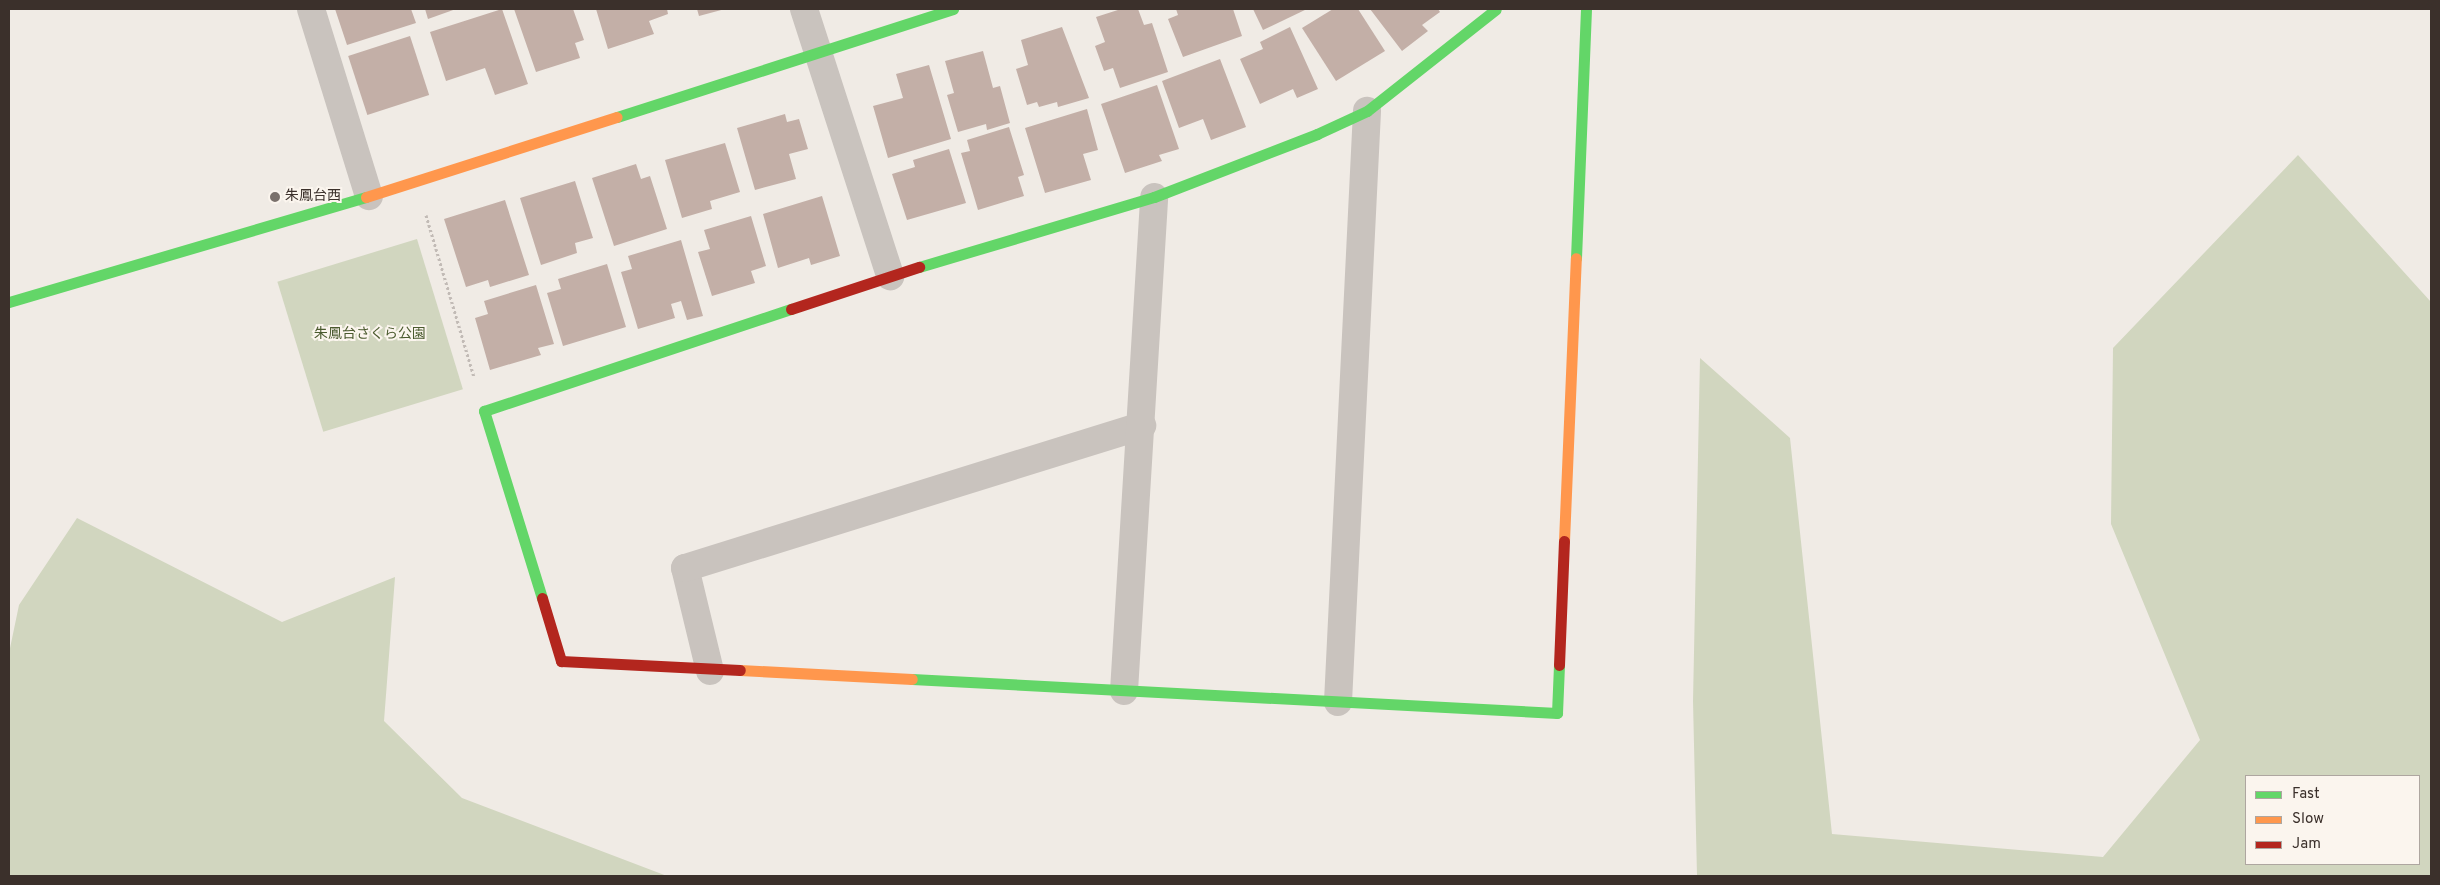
<!DOCTYPE html>
<meta charset="utf-8">
<style>
body{margin:0}
#map{position:relative;width:2440px;height:885px;overflow:hidden;background:#f0ebe5;font-family:Overpass,"Noto Sans JP",sans-serif}
div>[style]{position:absolute}
.green>*{inset:0;background:#d1d6bf;transform-origin:0 0}
.building>*{inset:0;background:#c3afa7;transform-origin:0 0}
.path>*{height:3px;margin-top:-1.5px;transform-origin:0;background:repeating-linear-gradient(90deg,#c2bbb6 0 2.5px,transparent 0 5px)}
.street>*{height:28px;margin:-14px;padding:0 14px;transform-origin:14px;border-radius:14px;background:#c9c3be}
.fast>*{height:11px;margin:-5.5px;padding:0 5.5px;transform-origin:5.5px;border-radius:5.5px;background:#63d668}
.slow>*{height:11px;margin:-5.5px;padding:0 5.5px;transform-origin:5.5px;border-radius:5.5px;background:#ff974d}
.jam>*{height:11px;margin:-5.5px;padding:0 5.5px;transform-origin:5.5px;border-radius:5.5px;background:#b3261e}
.dots>*{width:14px;height:14px;translate:-50% -50%;box-sizing:border-box;border:2px solid #fbf5ee;border-radius:50%}
span{translate:-50% -50%;white-space:nowrap;text-align:center;line-height:1.15;-webkit-text-stroke:4px #fbf5ee;paint-order:stroke}
.poi-label{font-size:14px;color:#3b302b}
.left{translate:0 -50%;text-align:left}
.park-label{font-size:14px;color:#4a5a2e}
.frame{position:absolute;inset:0;border:10px solid #3b302b;pointer-events:none}
.legend{position:absolute;left:2245px;top:775px;width:175px;height:90px;box-sizing:border-box;background:#fbf5ee;border:1px solid #aea6a0;margin:0;padding:6px 9px;list-style:none;font-size:15px;color:#3b302b}
.legend li{display:flex;align-items:center;gap:10px;height:25px}
.legend b{width:25px;border:1px solid #aea6a0}
</style>
<div id="map">
<div class="green">
<div style="clip-path:polygon(evenodd,2298px 155px,2431px 302px,2431px 876px,1697px 876px,1693px 701px,1700px 358px,1790px 438px,1832px 834px,2103px 857px,2200px 740px,2111px 524px,2113px 348px,2298px 155px,2246px 776px,2419px 776px,2419px 864px,2246px 864px,2246px 776px)"></div>
<div style="left:417px;top:239px;width:157px;height:146px;rotate:73deg"></div>
<div style="clip-path:polygon(77px 518px,282px 622px,395px 577px,384px 721px,462px 798px,667px 876px,9px 876px,9px 653px,19px 605px)"></div>
</div>
<div class="building">
<div style="clip-path:polygon(335px 9px,411px 9px,416px 23px,347px 45px)"></div>
<div style="clip-path:polygon(425px 9px,456px 9px,428px 19px)"></div>
<div style="clip-path:polygon(502px 9px,528px 84px,495px 95px,485px 68px,446px 81px,430px 32px)"></div>
<div style="clip-path:polygon(514px 9px,573px 9px,584px 40px,575px 43px,580px 58px,536px 72px)"></div>
<div style="clip-path:polygon(596px 9px,667px 9px,668px 14px,649px 21px,654px 34px,608px 49px)"></div>
<div style="clip-path:polygon(697px 9px,725px 9px,699px 16px)"></div>
<div style="clip-path:polygon(1121px 9px,1138px 9px,1144px 25px,1152px 23px,1168px 72px,1120px 88px,1113px 68px,1104px 71px,1095px 46px,1105px 42px,1096px 17px)"></div>
<div style="clip-path:polygon(1176px 9px,1233px 9px,1242px 36px,1183px 57px,1168px 19px,1178px 15px)"></div>
<div style="clip-path:polygon(1253px 9px,1307px 9px,1263px 30px)"></div>
<div style="clip-path:polygon(1333px 9px,1358px 9px,1385px 51px,1336px 81px,1302px 28px)"></div>
<div style="clip-path:polygon(1370px 9px,1438px 9px,1440px 12px,1422px 25px,1428px 31px,1402px 51px)"></div>
<div style="clip-path:polygon(1062px 27px,1089px 98px,1058px 107px,1057px 102px,1039px 107px,1037px 102px,1027px 105px,1016px 69px,1028px 65px,1021px 40px)"></div>
<div style="clip-path:polygon(1290px 27px,1318px 89px,1297px 98px,1293px 89px,1260px 104px,1240px 59px,1263px 49px,1260px 42px)"></div>
<div style="left:410px;top:36px;width:62px;height:65px;rotate:72deg"></div>
<div style="clip-path:polygon(983px 51px,993px 88px,1000px 86px,1010px 123px,987px 130px,986px 124px,958px 132px,947px 95px,954px 93px,945px 61px)"></div>
<div style="clip-path:polygon(1220px 59px,1246px 127px,1211px 140px,1203px 119px,1179px 128px,1162px 81px)"></div>
<div style="clip-path:polygon(929px 65px,951px 139px,888px 158px,873px 106px,903px 98px,896px 74px)"></div>
<div style="clip-path:polygon(1157px 85px,1179px 149px,1159px 155px,1162px 161px,1125px 173px,1101px 104px)"></div>
<div style="clip-path:polygon(1087px 109px,1098px 150px,1083px 154px,1091px 180px,1045px 193px,1025px 128px)"></div>
<div style="clip-path:polygon(785px 114px,787px 122px,799px 119px,808px 149px,789px 154px,796px 179px,755px 190px,737px 128px)"></div>
<div style="clip-path:polygon(1009px 127px,1024px 175px,1018px 177px,1024px 196px,978px 210px,961px 153px,970px 151px,967px 140px)"></div>
<div style="clip-path:polygon(725px 143px,740px 192px,710px 201px,712px 209px,682px 218px,665px 160px)"></div>
<div style="clip-path:polygon(949px 149px,966px 203px,907px 220px,892px 174px,915px 167px,913px 160px)"></div>
<div style="clip-path:polygon(636px 164px,641px 179px,650px 176px,667px 229px,614px 246px,592px 178px)"></div>
<div style="clip-path:polygon(575px 181px,593px 238px,575px 243px,577px 253px,541px 265px,520px 198px)"></div>
<div style="clip-path:polygon(822px 196px,840px 256px,811px 265px,809px 258px,778px 268px,763px 214px)"></div>
<div style="clip-path:polygon(505px 200px,529px 275px,490px 287px,488px 280px,466px 287px,444px 219px)"></div>
<div style="clip-path:polygon(751px 216px,766px 266px,751px 271px,755px 283px,712px 296px,698px 252px,710px 249px,704px 230px)"></div>
<div style="clip-path:polygon(681px 240px,703px 316px,687px 320px,681px 301px,671px 304px,675px 318px,638px 329px,621px 272px,632px 269px,628px 256px)"></div>
<div style="clip-path:polygon(607px 264px,626px 327px,563px 346px,547px 293px,561px 289px,558px 279px)"></div>
<div style="clip-path:polygon(536px 285px,554px 344px,538px 348px,541px 355px,490px 370px,475px 318px,488px 314px,484px 301px)"></div>
</div>
<div class="path">
<div style="left:426px;top:215px;width:169px;rotate:73.5deg"></div>
</div>
<div class="street">
<div style="left:311px;top:9px;width:196px;rotate:72.8deg"></div>
<div style="left:804px;top:9px;width:281px;rotate:72.1deg"></div>
<div style="left:710px;top:671px;width:106px;rotate:-103.6deg"></div>
<div style="left:685px;top:568px;width:479px;rotate:-17.3deg"></div>
<div style="left:1124px;top:691px;width:495px;rotate:-86.5deg"></div>
<div style="left:1338px;top:702px;width:592px;rotate:-87.19deg"></div>
</div>
<div class="fast">
<div style="left:617px;top:117px;width:353px;rotate:-17.8deg"></div>
<div style="left:1576px;top:258px;width:249px;rotate:-87.7deg"></div>
<div style="left:919px;top:267px;width:245px;rotate:-16.6deg"></div>
<div style="left:1154px;top:197px;width:175px;rotate:-21.1deg"></div>
<div style="left:1317px;top:134px;width:55px;rotate:-24.7deg"></div>
<div style="left:1367px;top:111px;width:164px;rotate:-38.3deg"></div>
<div style="left:9px;top:302px;width:372px;rotate:-16.4deg"></div>
<div style="left:542px;top:598px;width:196px;rotate:-107.2deg"></div>
<div style="left:484px;top:411px;width:324px;rotate:-18.4deg"></div>
<div style="left:912px;top:679px;width:646px;rotate:3.02deg"></div>
<div style="left:1557px;top:713px;width:48px;rotate:-87.6deg"></div>
</div>
<div class="slow">
<div style="left:366px;top:197px;width:263px;rotate:-17.7deg"></div>
<div style="left:1564px;top:541px;width:283px;rotate:-87.6deg"></div>
<div style="left:740px;top:670px;width:172px;rotate:3deg"></div>
</div>
<div class="jam">
<div style="left:791px;top:309px;width:135px;rotate:-18.2deg"></div>
<div style="left:542px;top:598px;width:66px;rotate:73.2deg"></div>
<div style="left:561px;top:661px;width:179px;rotate:2.9deg"></div>
<div style="left:1559px;top:665px;width:124px;rotate:-87.7deg"></div>
</div>
<div class="dots">
<div style="left:275px;top:197px;background:#7a716c"></div>
</div>
<div class="poi-label">
<span class="left" style="left:285px;top:197px">朱鳳台西</span>
</div>
<div class="park-label">
<span style="left:370px;top:335px">朱鳳台さくら公園</span>
</div>
<div class="frame"></div>
<ul class="legend">
<li><b style="height:6px;background:#63d668"></b>Fast</li>
<li><b style="height:6px;background:#ff974d"></b>Slow</li>
<li><b style="height:6px;background:#b3261e"></b>Jam</li>
</ul>
</div>
